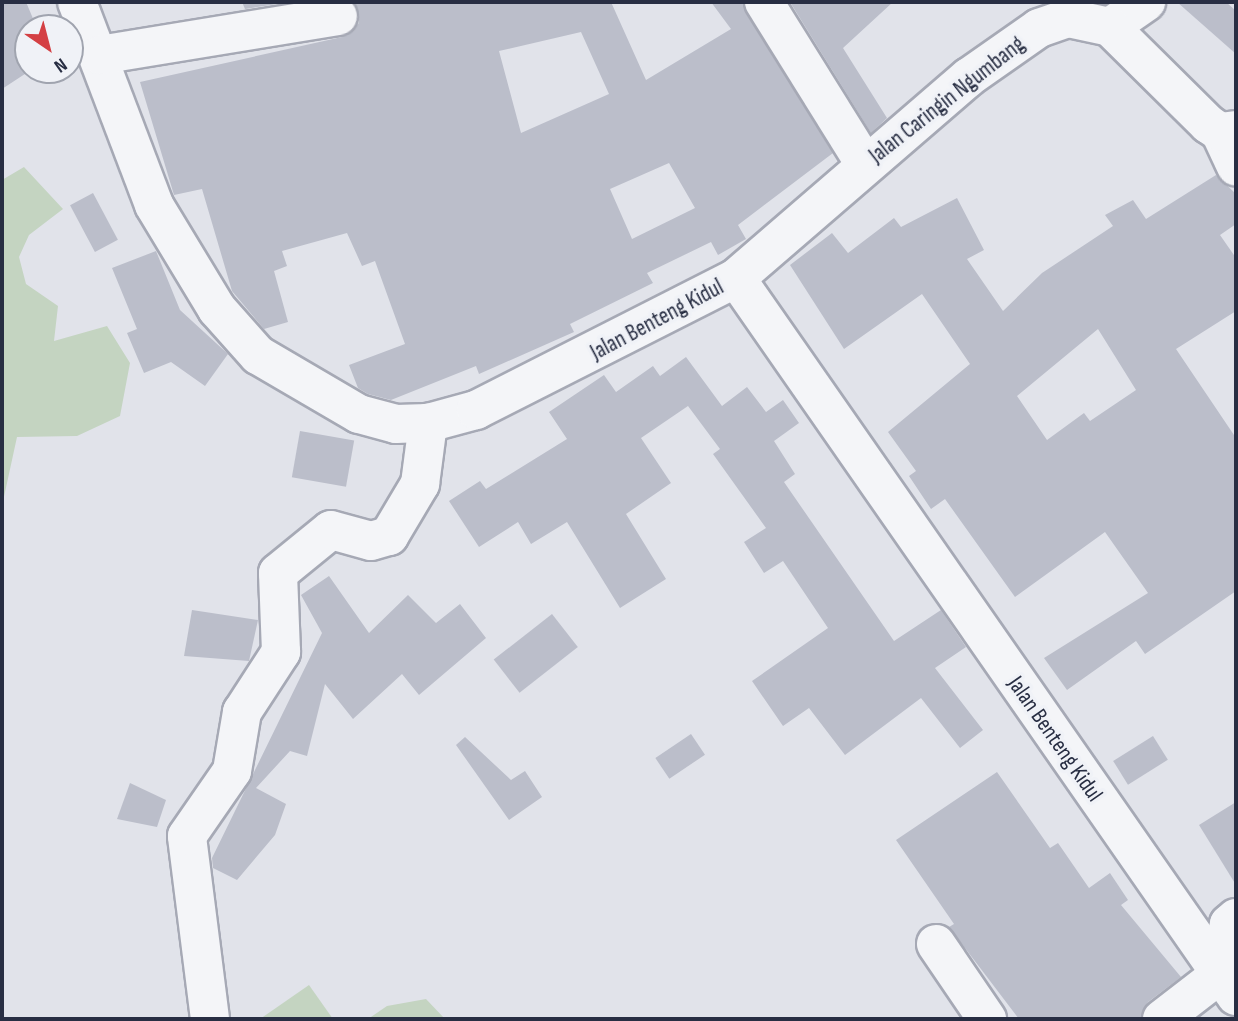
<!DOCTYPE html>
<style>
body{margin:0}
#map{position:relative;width:1238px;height:1021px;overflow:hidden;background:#e1e3ea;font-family:"Sofia Sans Condensed",sans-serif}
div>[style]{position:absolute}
.green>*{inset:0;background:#c4d4c1}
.building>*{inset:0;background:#bbbeca;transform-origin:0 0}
.roads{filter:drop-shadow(2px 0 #a6a9b5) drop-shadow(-2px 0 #a6a9b5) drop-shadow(0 2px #a6a9b5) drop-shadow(0 -2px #a6a9b5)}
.minor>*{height:38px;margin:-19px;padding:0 19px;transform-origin:19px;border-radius:19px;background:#f4f5f8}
span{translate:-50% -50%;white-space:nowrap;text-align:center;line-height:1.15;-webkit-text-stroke:7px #f0f2f7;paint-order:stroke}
.street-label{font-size:23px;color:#282e43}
.frame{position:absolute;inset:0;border:4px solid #282e43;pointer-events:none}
.north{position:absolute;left:14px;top:14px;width:70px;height:70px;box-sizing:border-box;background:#f0f2f7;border:2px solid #a0a4af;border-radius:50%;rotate:145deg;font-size:19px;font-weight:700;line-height:28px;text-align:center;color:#282e43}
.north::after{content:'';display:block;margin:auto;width:24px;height:32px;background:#d44044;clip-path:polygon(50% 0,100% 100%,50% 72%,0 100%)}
</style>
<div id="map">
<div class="green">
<div style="clip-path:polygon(24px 167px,63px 209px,29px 235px,19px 257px,26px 284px,58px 306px,54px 341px,107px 326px,130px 363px,120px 416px,77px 436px,17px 437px,2px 506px,2px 180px)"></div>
<div style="clip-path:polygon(309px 985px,333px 1019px,260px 1019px)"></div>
<div style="clip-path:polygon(426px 999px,445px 1019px,368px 1019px,387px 1006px)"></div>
</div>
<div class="building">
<div style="clip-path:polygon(2px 2px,26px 2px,37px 28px,28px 28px,31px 70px,2px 89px)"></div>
<div style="clip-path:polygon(242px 2px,290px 2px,245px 9px)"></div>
<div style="clip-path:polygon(evenodd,354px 2px,611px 2px,646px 80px,731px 29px,711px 2px,742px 2px,833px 153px,738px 225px,746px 239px,718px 255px,711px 242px,647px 273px,653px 283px,570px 324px,574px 332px,479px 374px,476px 366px,391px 400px,368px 394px,358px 388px,349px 365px,405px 344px,375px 261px,362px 266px,347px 233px,282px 251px,287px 266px,274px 271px,288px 322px,264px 329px,232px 291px,202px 189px,174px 195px,140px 82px,342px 37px,359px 23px,354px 2px,581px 32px,609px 94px,521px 133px,499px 51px,581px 32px,354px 2px,669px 163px,695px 208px,632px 239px,610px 189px,669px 163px)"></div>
<div style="clip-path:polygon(790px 2px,893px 2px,843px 48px,887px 118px,871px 133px)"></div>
<div style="clip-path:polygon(1177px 2px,1226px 2px,1236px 11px,1236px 54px)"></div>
<div style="clip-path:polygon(evenodd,1216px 175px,1236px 194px,1236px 224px,1220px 235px,1236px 258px,1236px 311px,1176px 349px,1236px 438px,1236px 591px,1145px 654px,1136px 641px,1067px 690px,1044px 658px,1148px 593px,1105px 532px,1015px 597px,945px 499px,931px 509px,909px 476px,916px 471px,888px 432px,970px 364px,922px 294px,844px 349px,790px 265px,832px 233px,848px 253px,894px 218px,901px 227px,957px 198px,984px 250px,967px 259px,1003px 311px,1042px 273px,1113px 226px,1105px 215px,1133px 200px,1146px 219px,1216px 175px,1098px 329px,1136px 390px,1090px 421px,1084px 413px,1047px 440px,1017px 396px,1098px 329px)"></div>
<div style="left:93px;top:193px;width:53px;height:26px;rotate:62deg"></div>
<div style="clip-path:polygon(156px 251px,180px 310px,228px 354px,205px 386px,171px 362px,144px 373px,127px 333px,137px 329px,112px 268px)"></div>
<div style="clip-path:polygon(686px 357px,722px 406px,747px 387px,766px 412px,783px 400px,799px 423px,774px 441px,795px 474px,784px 482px,894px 641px,941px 610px,966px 647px,935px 668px,983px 730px,960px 748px,921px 698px,845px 755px,809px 708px,783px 726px,752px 681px,828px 628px,783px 561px,764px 573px,744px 542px,766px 528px,713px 454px,720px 449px,688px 406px,641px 438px,671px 483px,626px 514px,666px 579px,620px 608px,567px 522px,531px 544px,518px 522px,479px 547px,449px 501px,480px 481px,486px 489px,567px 439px,549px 412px,604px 375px,616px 392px,653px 366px,660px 376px)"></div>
<div style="left:300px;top:431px;width:55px;height:47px;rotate:10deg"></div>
<div style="clip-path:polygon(329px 576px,369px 633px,408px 595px,436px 623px,460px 604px,486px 638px,419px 695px,402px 674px,353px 719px,325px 684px,307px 756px,290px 751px,256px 788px,286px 804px,275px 835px,237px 880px,213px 868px,212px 858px,322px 633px,301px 595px)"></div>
<div style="clip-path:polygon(192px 610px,258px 620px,249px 661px,184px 656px)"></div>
<div style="left:552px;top:614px;width:42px;height:74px;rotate:52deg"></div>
<div style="left:691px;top:734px;width:25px;height:43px;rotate:56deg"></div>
<div style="left:1153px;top:736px;width:28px;height:47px;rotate:58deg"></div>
<div style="clip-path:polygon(465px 737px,511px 780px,525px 771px,542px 797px,509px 820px,456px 745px)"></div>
<div style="clip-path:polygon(997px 772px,1050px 848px,1058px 843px,1089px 888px,1110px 873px,1128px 900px,1121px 905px,1181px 977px,1148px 1002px,1141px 1019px,1019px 1019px,949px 927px,954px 924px,896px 840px)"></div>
<div style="clip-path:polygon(130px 783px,166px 800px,157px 827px,117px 819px)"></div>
<div style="clip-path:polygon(1236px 802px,1236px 885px,1199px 825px)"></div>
</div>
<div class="roads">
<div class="minor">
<div style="left:77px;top:2px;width:217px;rotate:69.2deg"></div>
<div style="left:154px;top:205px;width:122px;rotate:58.8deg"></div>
<div style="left:217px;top:309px;width:62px;rotate:48.3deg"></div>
<div style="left:258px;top:355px;width:117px;rotate:30.3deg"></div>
<div style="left:359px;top:414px;width:38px;rotate:15deg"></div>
<div style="left:396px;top:424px;width:32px;rotate:-2deg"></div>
<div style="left:428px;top:423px;width:50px;rotate:-15.2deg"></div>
<div style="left:476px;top:410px;width:292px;rotate:-26.9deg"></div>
<div style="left:736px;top:278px;width:875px;rotate:55.15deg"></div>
<div style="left:764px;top:2px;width:191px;rotate:58.1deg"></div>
<div style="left:1110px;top:27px;width:44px;rotate:-34.8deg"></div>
<div style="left:100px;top:55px;width:241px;rotate:-9.3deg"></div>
<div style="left:1220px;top:132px;width:38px;rotate:65deg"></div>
<div style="left:736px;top:278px;width:308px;rotate:-40.8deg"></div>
<div style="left:969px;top:77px;width:85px;rotate:-35deg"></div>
<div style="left:1039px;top:28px;width:31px;rotate:-19deg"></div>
<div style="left:1068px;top:18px;width:43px;rotate:12.1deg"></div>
<div style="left:1110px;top:27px;width:138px;rotate:44.7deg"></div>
<div style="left:1208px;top:124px;width:14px;rotate:34deg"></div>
<div style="left:1220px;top:132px;width:16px;rotate:-7deg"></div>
<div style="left:936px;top:944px;width:91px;rotate:55.8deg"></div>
<div style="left:210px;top:1019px;width:184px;rotate:-97.2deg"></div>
<div style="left:187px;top:836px;width:79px;rotate:-55.3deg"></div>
<div style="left:232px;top:771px;width:60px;rotate:-80.4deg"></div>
<div style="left:242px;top:712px;width:72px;rotate:-57deg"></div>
<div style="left:281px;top:652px;width:79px;rotate:-92.2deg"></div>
<div style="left:278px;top:573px;width:68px;rotate:-39.1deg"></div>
<div style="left:331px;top:530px;width:41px;rotate:15.4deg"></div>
<div style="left:371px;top:541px;width:19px;rotate:-16deg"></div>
<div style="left:389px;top:536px;width:61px;rotate:-59.2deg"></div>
<div style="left:420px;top:484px;width:62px;rotate:-82.5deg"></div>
<div style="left:1162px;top:1019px;width:72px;rotate:-37.7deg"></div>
<div style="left:1219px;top:975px;width:52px;rotate:-78.9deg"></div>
<div style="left:1229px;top:924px;width:9px;rotate:-41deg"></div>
</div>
</div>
<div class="street-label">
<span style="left:947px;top:100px;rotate:-38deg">Jalan Caringin Ngumbang</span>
<span style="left:657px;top:320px;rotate:-28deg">Jalan Benteng Kidul</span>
<span style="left:1055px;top:739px;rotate:55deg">Jalan Benteng Kidul</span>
</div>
<div class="frame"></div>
<div class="north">N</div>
</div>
